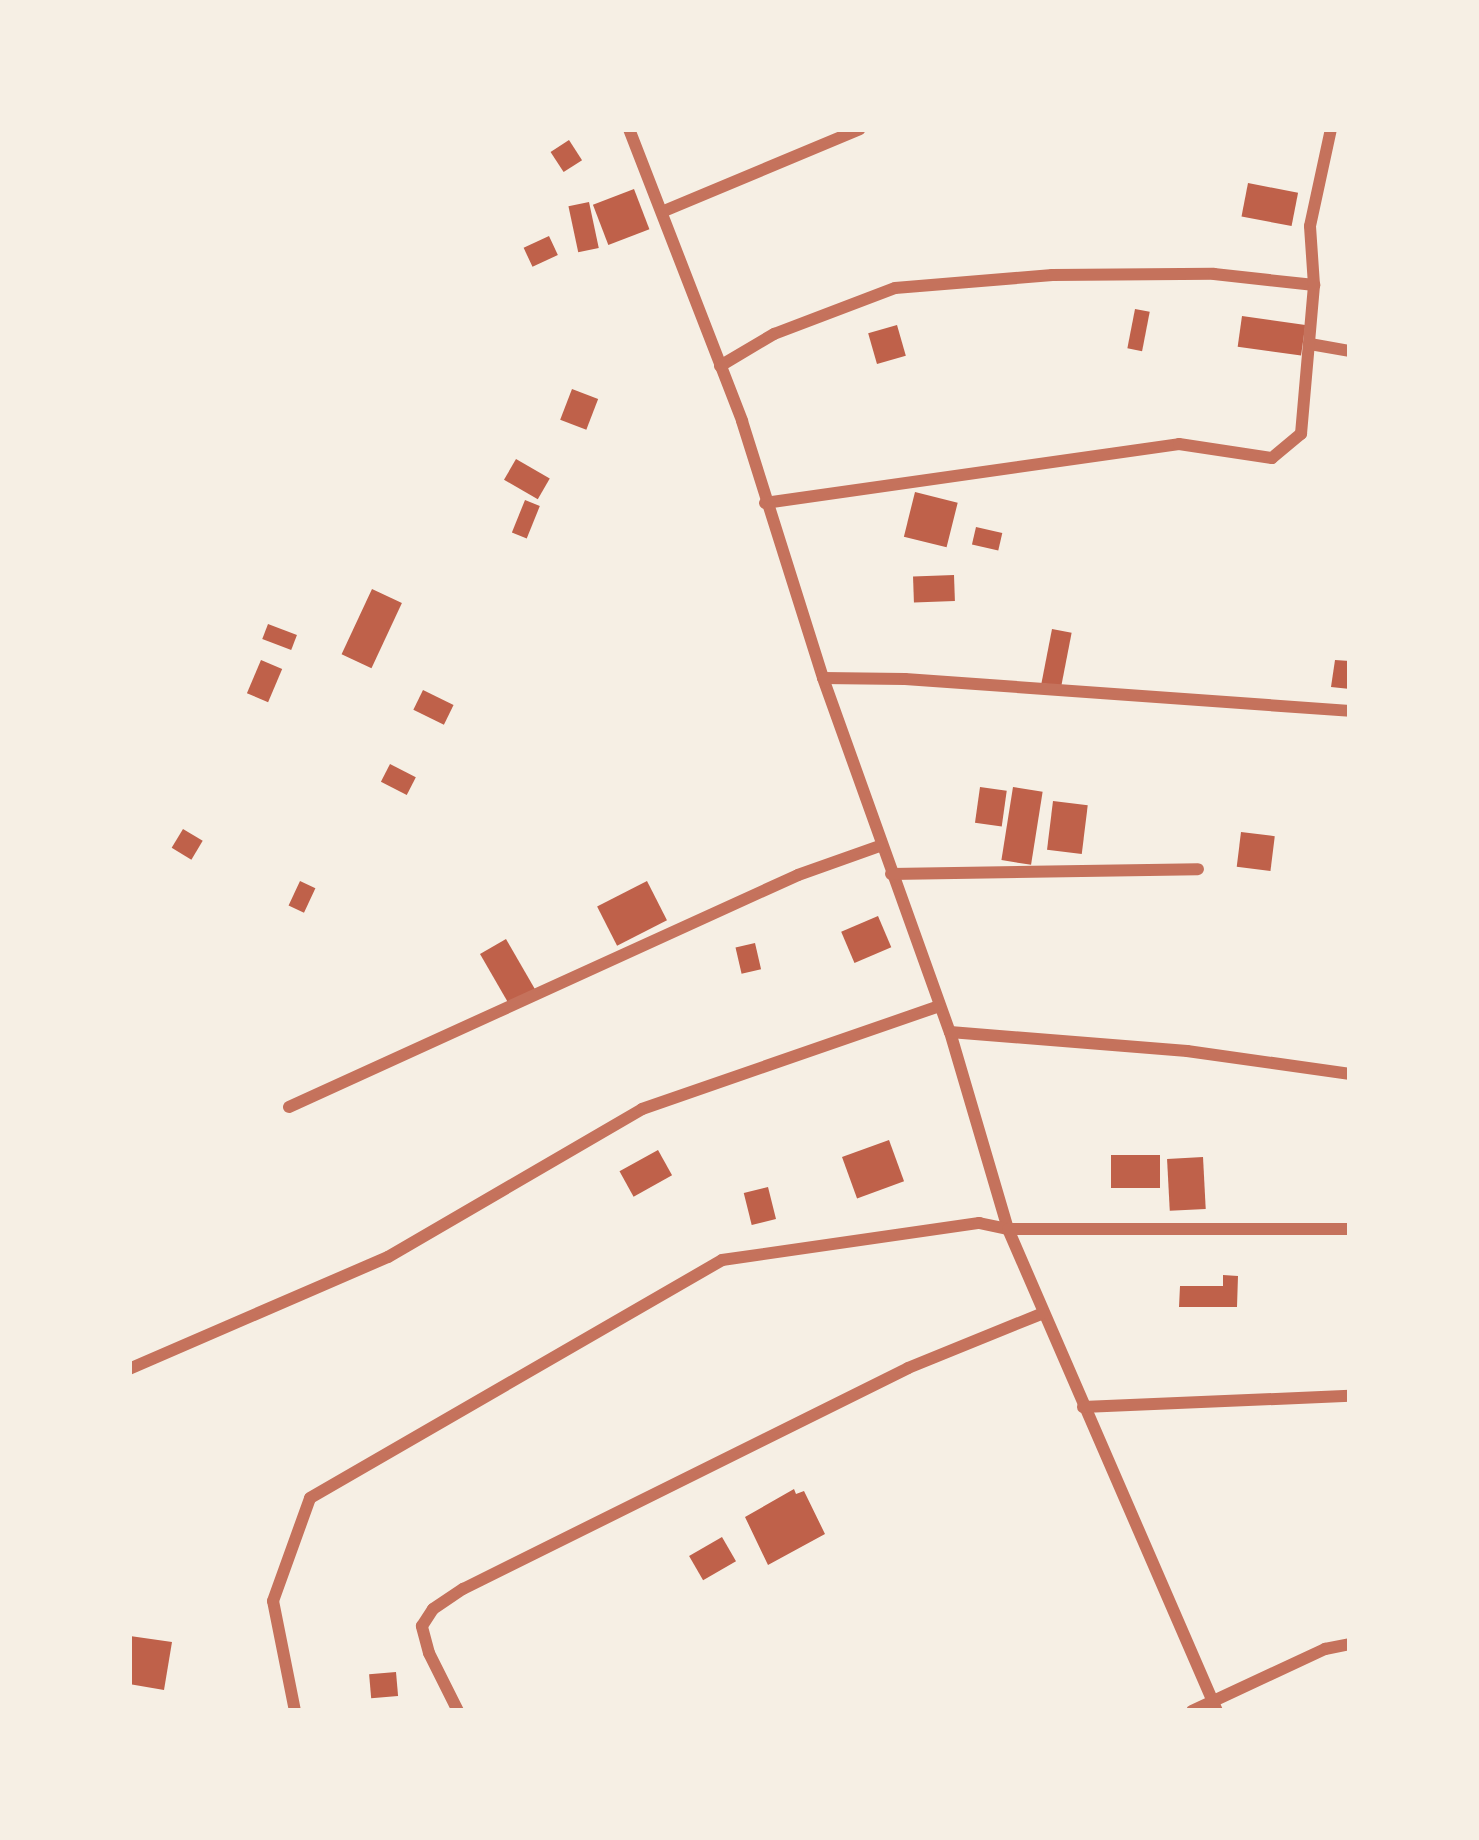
<!DOCTYPE html>
<style>
body{margin:0}
#map{position:relative;width:1479px;height:1840px;overflow:hidden;background:#f6efe4;font-family:Arial,sans-serif}
div>[style]{position:absolute}
.building>*{inset:0;background:#bf614a;transform-origin:0 0}
.minor>*{height:12px;margin:-6px;padding:0 6px;transform-origin:6px;border-radius:6px;background:#c5725c}
span{translate:-50% -50%;white-space:nowrap;text-align:center;line-height:1.15;-webkit-text-stroke:9px #f6efe4;paint-order:stroke}
.frame{position:absolute;inset:0;border:132px solid #f6efe4;pointer-events:none}
</style>
<div id="map">
<div class="building">
<div style="left:569px;top:140px;width:24px;height:22px;rotate:57deg"></div>
<div style="left:1248px;top:183px;width:51px;height:34px;rotate:11deg"></div>
<div style="left:634px;top:189px;width:43px;height:44px;rotate:69deg"></div>
<div style="left:589px;top:202px;width:47px;height:21px;rotate:78deg"></div>
<div style="left:549px;top:236px;width:21px;height:28px;rotate:65deg"></div>
<div style="left:1135px;top:309px;width:15px;height:40px;rotate:11deg"></div>
<div style="left:1242px;top:316px;width:64px;height:31px;rotate:8deg"></div>
<div style="left:897px;top:325px;width:32px;height:30px;rotate:74deg"></div>
<div style="left:572px;top:389px;width:28px;height:33px;rotate:21deg"></div>
<div style="left:516px;top:459px;width:39px;height:24px;rotate:30deg"></div>
<div style="left:915px;top:492px;width:44px;height:46px;rotate:14deg"></div>
<div style="left:525px;top:500px;width:16px;height:35px;rotate:22deg"></div>
<div style="left:976px;top:527px;width:27px;height:18px;rotate:13deg"></div>
<div style="left:954px;top:575px;width:26px;height:41px;rotate:88deg"></div>
<div style="left:372px;top:589px;width:33px;height:72px;rotate:25deg"></div>
<div style="left:268px;top:624px;width:31px;height:16px;rotate:21deg"></div>
<div style="left:1052px;top:629px;width:20px;height:55px;rotate:11deg"></div>
<div style="left:261px;top:660px;width:23px;height:36px;rotate:23deg"></div>
<div style="clip-path:polygon(1335px 660px,1350px 661px,1350px 689px,1331px 687px)"></div>
<div style="left:423px;top:690px;width:34px;height:22px;rotate:26deg"></div>
<div style="left:390px;top:764px;width:29px;height:20px;rotate:27deg"></div>
<div style="left:980px;top:787px;width:27px;height:36px;rotate:8deg"></div>
<div style="left:1013px;top:787px;width:30px;height:74px;rotate:9deg"></div>
<div style="left:1053px;top:801px;width:35px;height:49px;rotate:7deg"></div>
<div style="left:183px;top:829px;width:23px;height:22px;rotate:31deg"></div>
<div style="left:1241px;top:832px;width:34px;height:35px;rotate:7deg"></div>
<div style="left:300px;top:881px;width:17px;height:27px;rotate:25deg"></div>
<div style="left:647px;top:881px;width:44px;height:56px;rotate:63deg"></div>
<div style="left:878px;top:916px;width:34px;height:40px;rotate:67deg"></div>
<div style="left:506px;top:939px;width:58px;height:30px;rotate:60deg"></div>
<div style="left:755px;top:943px;width:27px;height:20px;rotate:77deg"></div>
<div style="left:889px;top:1140px;width:44px;height:50px;rotate:70deg"></div>
<div style="left:658px;top:1150px;width:29px;height:44px;rotate:61deg"></div>
<div style="left:1160px;top:1155px;width:33px;height:49px;rotate:90deg"></div>
<div style="left:1203px;top:1157px;width:52px;height:36px;rotate:87deg"></div>
<div style="left:768px;top:1187px;width:33px;height:25px;rotate:76deg"></div>
<div style="clip-path:polygon(1223px 1275px,1238px 1276px,1237px 1307px,1179px 1307px,1180px 1286px,1223px 1286px)"></div>
<div style="clip-path:polygon(794px 1489px,796px 1494px,804px 1491px,825px 1534px,768px 1565px,745px 1517px)"></div>
<div style="left:722px;top:1537px;width:28px;height:38px;rotate:60deg"></div>
<div style="clip-path:polygon(130px 1636px,172px 1642px,164px 1690px,129px 1684px)"></div>
<div style="left:396px;top:1672px;width:24px;height:27px;rotate:85deg"></div>
</div>
<div class="minor">
<div style="left:629px;top:129px;width:313px;rotate:68.8deg"></div>
<div style="left:742px;top:421px;width:269px;rotate:72.5deg"></div>
<div style="left:823px;top:678px;width:376px;rotate:70.3deg"></div>
<div style="left:950px;top:1032px;width:205px;rotate:73.6deg"></div>
<div style="left:1008px;top:1229px;width:525px;rotate:66.56deg"></div>
<div style="left:664px;top:211px;width:212px;rotate:-22.7deg"></div>
<div style="left:1310px;top:344px;width:41px;rotate:9.9deg"></div>
<div style="left:720px;top:366px;width:63px;rotate:-30.7deg"></div>
<div style="left:774px;top:334px;width:129px;rotate:-20.8deg"></div>
<div style="left:895px;top:288px;width:158px;rotate:-4.7deg"></div>
<div style="left:1052px;top:275px;width:162px;rotate:-0.4deg"></div>
<div style="left:1214px;top:274px;width:101px;rotate:6.3deg"></div>
<div style="left:765px;top:503px;width:418px;rotate:-8.1deg"></div>
<div style="left:1179px;top:444px;width:94px;rotate:8.6deg"></div>
<div style="left:1272px;top:458px;width:38px;rotate:-40deg"></div>
<div style="left:1301px;top:434px;width:150px;rotate:-85deg"></div>
<div style="left:1314px;top:285px;width:59px;rotate:-93.9deg"></div>
<div style="left:1310px;top:226px;width:99px;rotate:-77.8deg"></div>
<div style="left:823px;top:678px;width:82px;rotate:0.7deg"></div>
<div style="left:905px;top:679px;width:446px;rotate:4.1deg"></div>
<div style="left:891px;top:874px;width:307px;rotate:-0.9deg"></div>
<div style="left:950px;top:1032px;width:238px;rotate:4.6deg"></div>
<div style="left:1187px;top:1051px;width:165px;rotate:8deg"></div>
<div style="left:289px;top:1107px;width:559px;rotate:-24.5deg"></div>
<div style="left:798px;top:875px;width:87px;rotate:-19.5deg"></div>
<div style="left:129px;top:1369px;width:282px;rotate:-23.4deg"></div>
<div style="left:388px;top:1257px;width:294px;rotate:-30.2deg"></div>
<div style="left:642px;top:1109px;width:314px;rotate:-19.1deg"></div>
<div style="left:1083px;top:1407px;width:267px;rotate:-2.4deg"></div>
<div style="left:295px;top:1711px;width:112px;rotate:-101.3deg"></div>
<div style="left:273px;top:1601px;width:109px;rotate:-70.2deg"></div>
<div style="left:310px;top:1498px;width:476px;rotate:-30deg"></div>
<div style="left:722px;top:1260px;width:260px;rotate:-8.2deg"></div>
<div style="left:979px;top:1223px;width:30px;rotate:12deg"></div>
<div style="left:1008px;top:1229px;width:342px"></div>
<div style="left:458px;top:1711px;width:65px;rotate:-116.6deg"></div>
<div style="left:429px;top:1653px;width:28px;rotate:-105deg"></div>
<div style="left:422px;top:1626px;width:20px;rotate:-57deg"></div>
<div style="left:433px;top:1609px;width:36px;rotate:-34deg"></div>
<div style="left:463px;top:1589px;width:497px;rotate:-26.4deg"></div>
<div style="left:908px;top:1368px;width:144px;rotate:-22.1deg"></div>
<div style="left:1192px;top:1711px;width:147px;rotate:-25deg"></div>
<div style="left:1325px;top:1649px;width:25px;rotate:-11deg"></div>
</div>
<div class="frame"></div>
</div>
